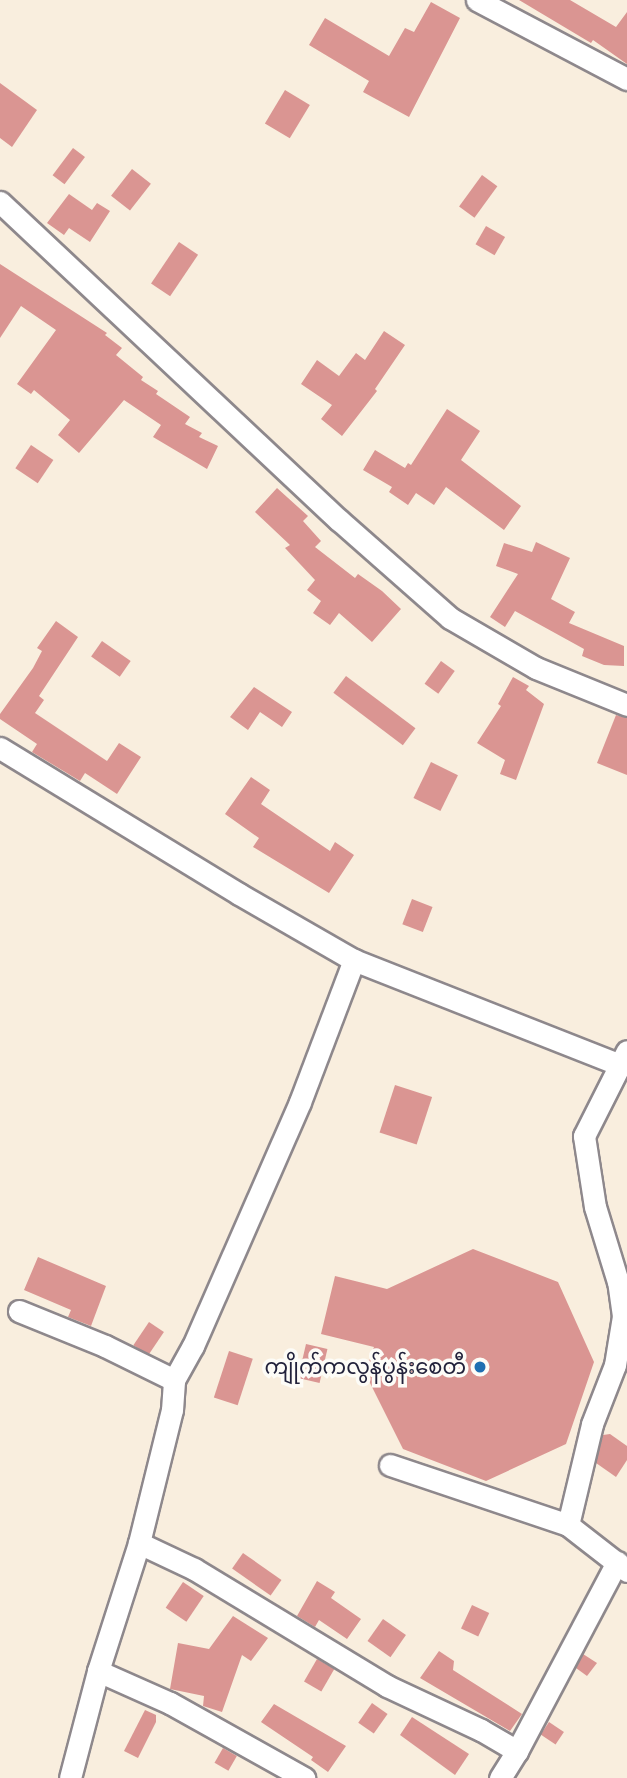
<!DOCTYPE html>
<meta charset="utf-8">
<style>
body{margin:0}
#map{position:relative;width:627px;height:1778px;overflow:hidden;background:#f9eede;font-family:"Shantell Sans","Noto Sans Myanmar",sans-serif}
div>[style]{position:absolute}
.building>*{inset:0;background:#da9592;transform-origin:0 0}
.roads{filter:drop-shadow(2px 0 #8e888c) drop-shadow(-2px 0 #8e888c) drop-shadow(0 2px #8e888c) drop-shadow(0 -2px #8e888c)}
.minor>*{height:21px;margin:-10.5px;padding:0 10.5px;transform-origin:10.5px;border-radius:10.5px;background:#fff}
.dots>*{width:19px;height:19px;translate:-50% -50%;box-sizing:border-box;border:4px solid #fdfcf7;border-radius:50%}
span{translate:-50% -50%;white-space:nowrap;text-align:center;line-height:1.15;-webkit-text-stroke:7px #fdfcf7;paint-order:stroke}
.poi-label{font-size:21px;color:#22223b}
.right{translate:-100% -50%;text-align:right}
</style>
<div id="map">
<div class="building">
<div style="clip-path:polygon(519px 0,570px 0,616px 27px,627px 12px,627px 64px,593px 40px,591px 43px)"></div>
<div style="clip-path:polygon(431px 2px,460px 18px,409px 117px,363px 92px,369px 81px,309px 45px,325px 18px,389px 56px,405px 28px,414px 32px)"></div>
<div style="clip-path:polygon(0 83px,37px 110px,12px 147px,0 138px)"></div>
<div style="left:285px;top:90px;width:29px;height:39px;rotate:31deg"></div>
<div style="left:73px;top:148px;width:15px;height:34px;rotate:37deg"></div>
<div style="left:132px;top:169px;width:24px;height:34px;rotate:38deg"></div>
<div style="left:482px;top:175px;width:19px;height:39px;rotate:36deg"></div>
<div style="clip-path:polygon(69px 194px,92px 210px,97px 203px,110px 211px,90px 242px,69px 228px,64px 235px,47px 223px)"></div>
<div style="left:486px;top:226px;width:22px;height:21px;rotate:30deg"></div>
<div style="left:179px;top:242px;width:23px;height:50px;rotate:34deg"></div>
<div style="clip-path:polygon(0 264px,107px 333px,105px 335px,122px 348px,116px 355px,143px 377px,141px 380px,158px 391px,156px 394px,190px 417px,185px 424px,202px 433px,199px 437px,218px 446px,207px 469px,153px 437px,161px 425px,124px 400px,79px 453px,58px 435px,70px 420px,34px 390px,31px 394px,17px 384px,56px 330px,21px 306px,0 338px)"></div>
<div style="clip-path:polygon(384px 331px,405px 345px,375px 389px,377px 391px,342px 436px,321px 419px,332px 405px,301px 384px,317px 360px,339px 376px,356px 353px,365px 360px)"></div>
<div style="clip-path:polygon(447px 409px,480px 431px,461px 460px,521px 506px,504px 530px,446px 487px,434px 505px,416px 493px,408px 505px,389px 492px,392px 487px,363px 470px,375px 450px,405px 468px,408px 463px,411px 465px)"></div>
<div style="left:31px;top:445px;width:27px;height:28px;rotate:34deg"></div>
<div style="clip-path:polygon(277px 488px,308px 516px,303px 521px,321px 541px,315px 547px,355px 578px,358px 574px,382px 591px,401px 609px,372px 642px,339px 613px,330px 625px,313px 613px,321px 601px,307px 590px,315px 580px,285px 548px,290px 545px,255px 512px)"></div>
<div style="clip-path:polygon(536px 542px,570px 558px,551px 599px,575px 612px,569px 623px,624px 646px,624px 666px,604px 665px,582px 656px,584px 649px,515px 611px,505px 627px,490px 617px,518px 574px,496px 566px,504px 543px,532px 552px)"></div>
<div style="clip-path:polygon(56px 621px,78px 637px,39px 696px,44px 700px,35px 713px,107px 761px,119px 743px,141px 757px,117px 794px,85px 773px,80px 781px,32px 752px,37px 744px,0 719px,0 714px,33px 668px,42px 651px,37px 648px)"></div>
<div style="left:102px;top:641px;width:35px;height:19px;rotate:35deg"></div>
<div style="left:441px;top:661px;width:17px;height:28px;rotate:36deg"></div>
<div style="left:346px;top:676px;width:87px;height:21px;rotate:37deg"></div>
<div style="clip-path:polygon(513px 677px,529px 686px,526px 690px,544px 704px,516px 780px,500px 774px,505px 760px,477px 743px,501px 706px,498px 704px)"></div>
<div style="clip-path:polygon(254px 687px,292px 712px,282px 727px,260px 712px,248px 730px,230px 717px)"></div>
<div style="clip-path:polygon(616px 715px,627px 718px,627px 775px,597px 763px)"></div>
<div style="left:431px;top:762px;width:30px;height:40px;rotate:26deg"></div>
<div style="clip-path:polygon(251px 777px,270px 790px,261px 804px,330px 851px,335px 842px,354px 855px,329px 893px,253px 847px,259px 838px,225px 814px)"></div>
<div style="left:412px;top:899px;width:22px;height:27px;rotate:21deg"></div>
<div style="left:395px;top:1085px;width:39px;height:50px;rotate:18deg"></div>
<div style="clip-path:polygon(473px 1249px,558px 1282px,594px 1362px,566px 1444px,486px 1481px,403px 1449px,365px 1373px,374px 1347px,321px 1334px,335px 1276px,387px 1289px)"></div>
<div style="clip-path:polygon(38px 1257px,106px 1286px,91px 1326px,68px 1317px,71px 1310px,24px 1290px)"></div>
<div style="left:149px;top:1322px;width:18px;height:28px;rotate:34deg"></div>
<div style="left:306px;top:1344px;width:22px;height:35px;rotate:13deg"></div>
<div style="left:229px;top:1351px;width:25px;height:49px;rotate:18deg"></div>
<div style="clip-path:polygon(610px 1434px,627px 1446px,627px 1460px,616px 1477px,596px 1463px,603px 1435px)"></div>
<div style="left:243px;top:1553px;width:47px;height:19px;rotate:35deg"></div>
<div style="clip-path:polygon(317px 1581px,335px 1592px,331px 1598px,361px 1619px,347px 1639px,319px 1620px,315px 1627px,297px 1616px)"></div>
<div style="left:183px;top:1582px;width:25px;height:31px;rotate:34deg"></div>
<div style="left:472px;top:1605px;width:19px;height:26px;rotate:25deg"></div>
<div style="clip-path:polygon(233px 1616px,268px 1638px,251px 1661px,242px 1655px,222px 1712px,203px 1706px,204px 1696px,170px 1689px,178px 1643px,209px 1649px)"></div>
<div style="left:383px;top:1619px;width:28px;height:27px;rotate:35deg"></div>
<div style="clip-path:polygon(439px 1651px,454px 1661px,453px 1670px,522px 1714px,510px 1731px,420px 1678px)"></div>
<div style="clip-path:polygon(583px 1654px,597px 1663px,587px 1676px,576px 1668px)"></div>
<div style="left:317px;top:1659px;width:20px;height:26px;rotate:30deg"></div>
<div style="left:372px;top:1703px;width:19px;height:24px;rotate:35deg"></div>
<div style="clip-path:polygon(274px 1704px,346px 1746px,328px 1772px,311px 1760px,313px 1757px,261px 1722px)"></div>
<div style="clip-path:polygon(145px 1710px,156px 1715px,156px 1722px,138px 1758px,124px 1751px)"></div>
<div style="clip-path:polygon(412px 1717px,469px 1754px,455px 1775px,400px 1735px)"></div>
<div style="left:549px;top:1722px;width:18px;height:15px;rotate:34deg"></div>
<div style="left:223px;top:1748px;width:16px;height:17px;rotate:30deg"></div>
</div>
<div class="roads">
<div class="minor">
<div style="left:477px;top:0;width:170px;rotate:27.8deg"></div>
<div style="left:0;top:202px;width:465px;rotate:43.2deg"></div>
<div style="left:339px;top:520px;width:148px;rotate:41.4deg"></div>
<div style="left:450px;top:618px;width:99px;rotate:30.2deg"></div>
<div style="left:536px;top:668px;width:98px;rotate:22.1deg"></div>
<div style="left:0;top:748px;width:280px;rotate:31.4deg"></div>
<div style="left:239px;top:894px;width:133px;rotate:29.9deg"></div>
<div style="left:354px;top:960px;width:286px;rotate:21.5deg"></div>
<div style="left:19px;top:1311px;width:93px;rotate:22.1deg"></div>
<div style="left:105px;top:1346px;width:77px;rotate:26.2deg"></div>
<div style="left:390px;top:1465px;width:188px;rotate:18.6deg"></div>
<div style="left:568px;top:1525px;width:75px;rotate:37.9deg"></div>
<div style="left:568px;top:1525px;width:104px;rotate:-76.6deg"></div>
<div style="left:592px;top:1424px;width:63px;rotate:-68.7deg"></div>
<div style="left:615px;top:1365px;width:50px;rotate:-80.7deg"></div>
<div style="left:623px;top:1316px;width:34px;rotate:-98deg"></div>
<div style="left:618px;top:1282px;width:78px;rotate:-107deg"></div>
<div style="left:595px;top:1207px;width:72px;rotate:-98.8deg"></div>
<div style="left:584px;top:1136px;width:95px;rotate:-63.2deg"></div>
<div style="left:139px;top:1543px;width:61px;rotate:25.3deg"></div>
<div style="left:194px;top:1569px;width:226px;rotate:31.2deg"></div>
<div style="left:387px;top:1686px;width:104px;rotate:25.1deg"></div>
<div style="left:481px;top:1730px;width:42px;rotate:30.3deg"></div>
<div style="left:517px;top:1751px;width:32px;rotate:122deg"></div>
<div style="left:98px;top:1671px;width:79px;rotate:24deg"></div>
<div style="left:170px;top:1703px;width:154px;rotate:29.2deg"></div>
<div style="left:517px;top:1751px;width:214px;rotate:-62.1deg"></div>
<div style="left:70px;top:1778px;width:111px;rotate:-75.3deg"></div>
<div style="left:98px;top:1671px;width:134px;rotate:-72.2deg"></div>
<div style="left:139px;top:1543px;width:137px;rotate:-76.1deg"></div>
<div style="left:172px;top:1410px;width:30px;rotate:-86deg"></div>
<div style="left:174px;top:1380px;width:39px;rotate:-61deg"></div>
<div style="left:193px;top:1346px;width:266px;rotate:-66.3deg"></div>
<div style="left:300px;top:1102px;width:152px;rotate:-69.2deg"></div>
</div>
</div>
<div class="dots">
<div style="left:480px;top:1367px;background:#1f6fb2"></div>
</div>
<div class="poi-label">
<span class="right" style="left:466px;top:1367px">ကျိုက်ကလွန်ပွန်းစေတီ</span>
</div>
</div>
